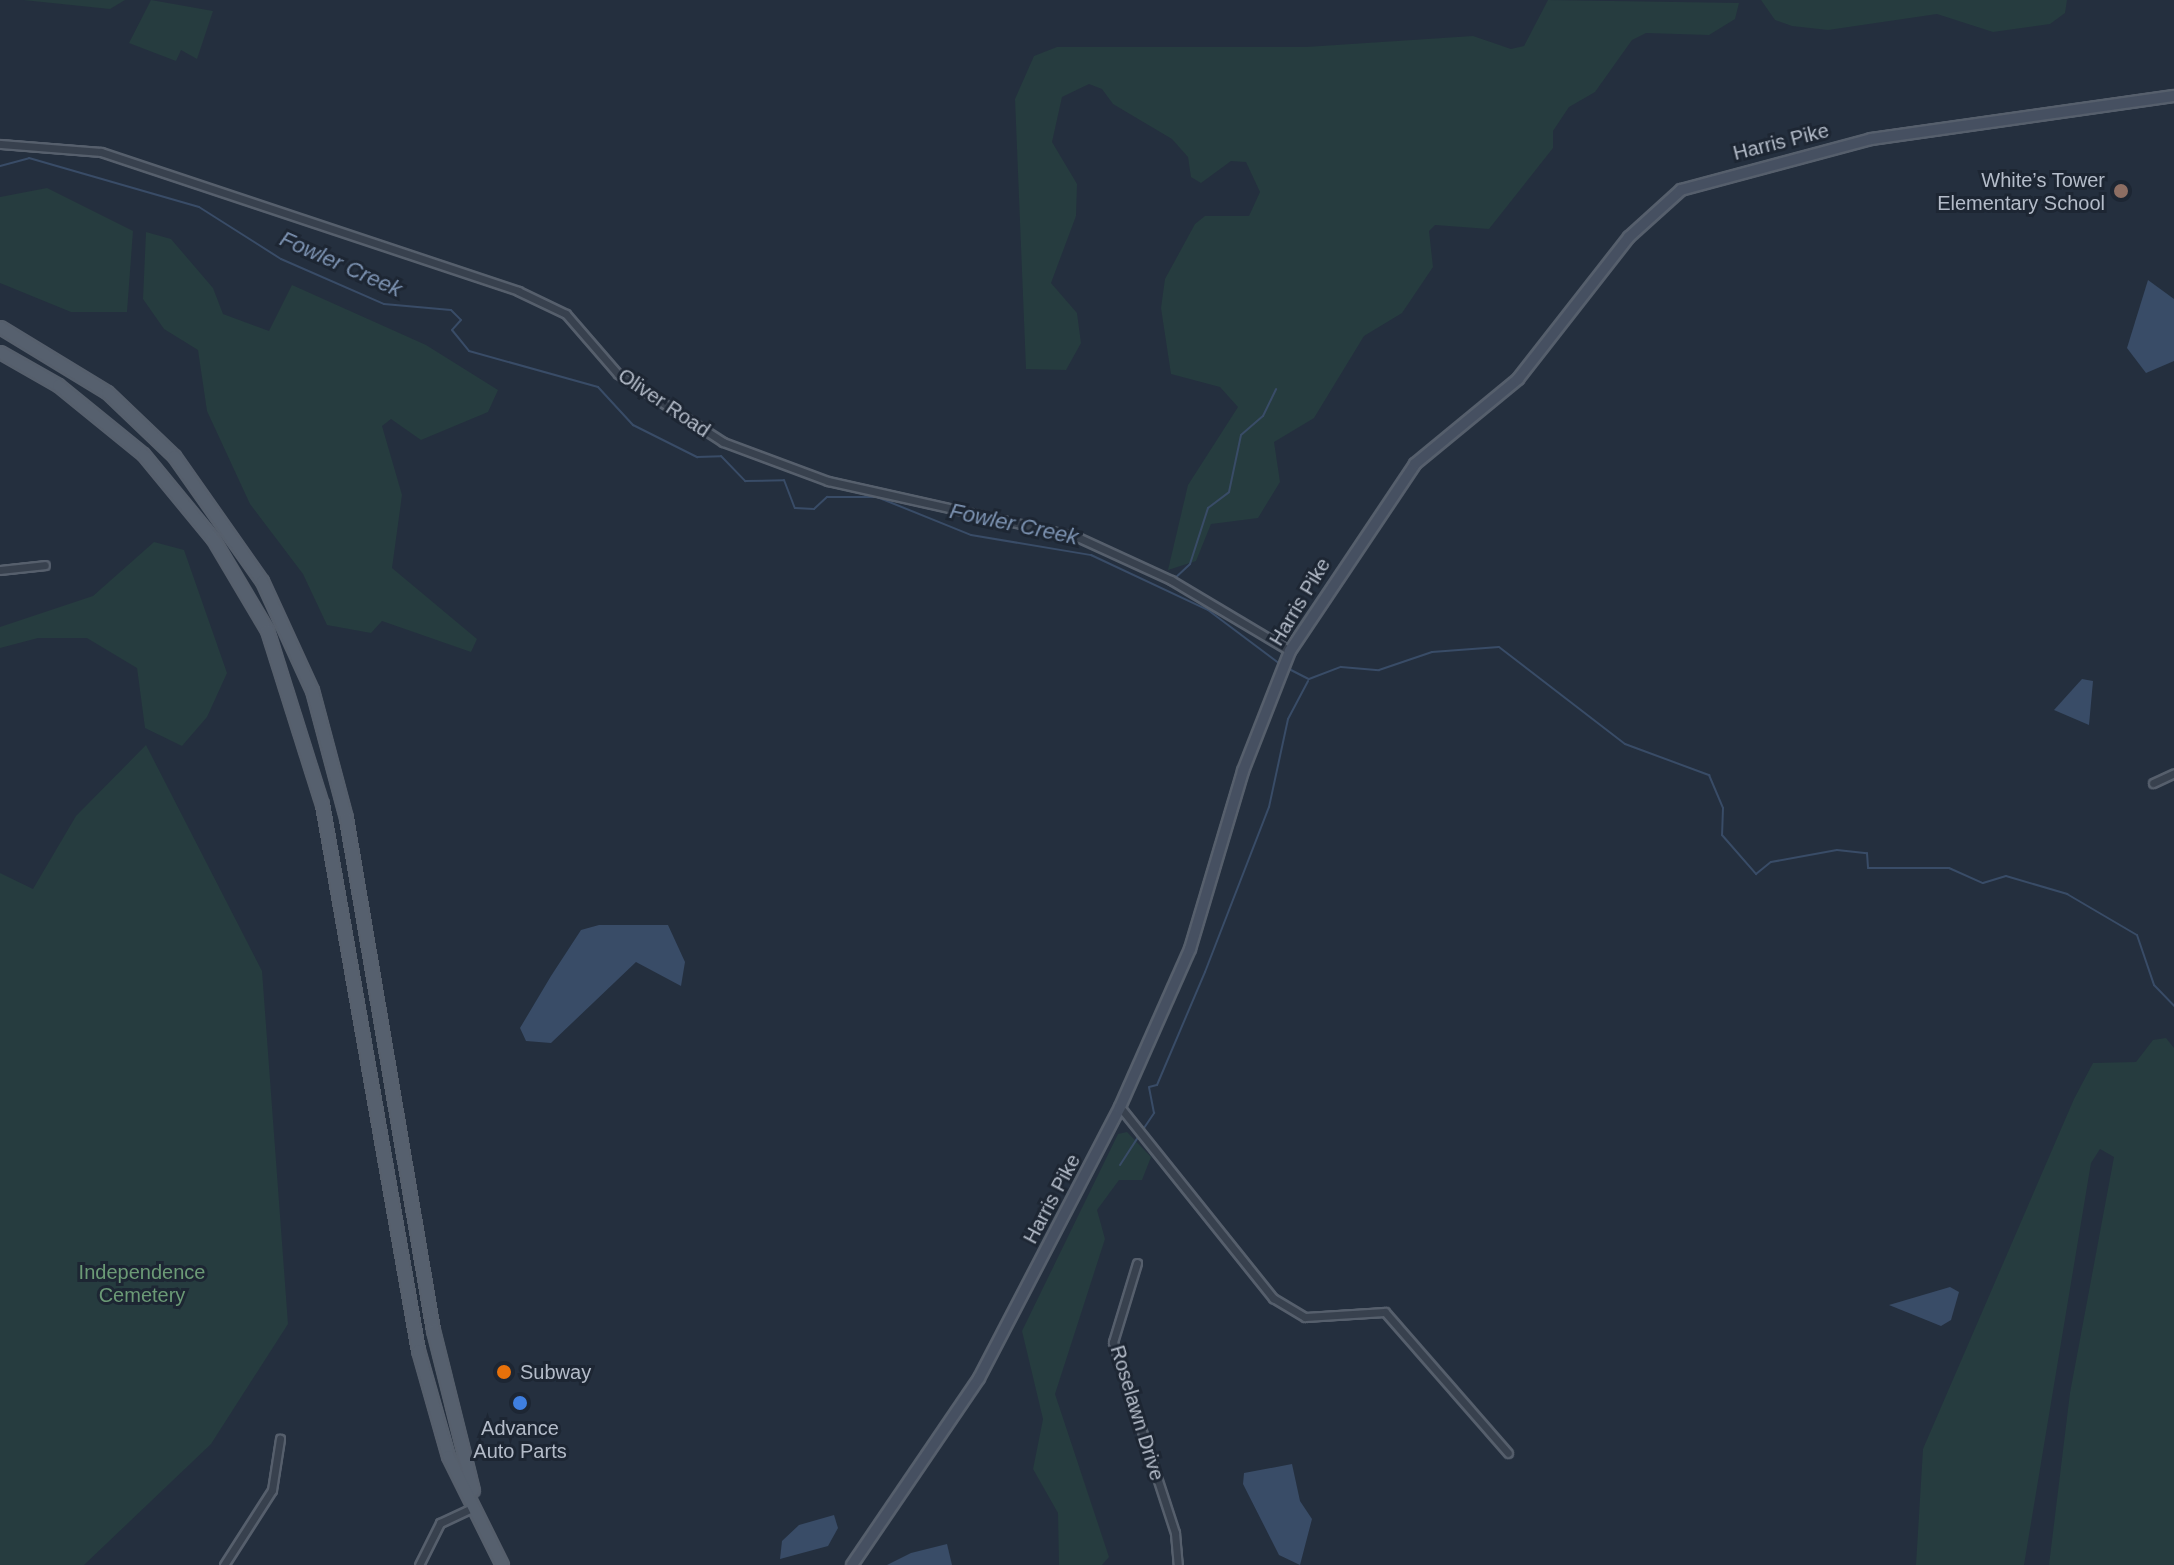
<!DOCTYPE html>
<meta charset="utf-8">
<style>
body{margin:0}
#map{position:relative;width:2174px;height:1565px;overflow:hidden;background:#242f3e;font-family:Arial,sans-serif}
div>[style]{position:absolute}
.green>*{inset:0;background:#263c3f}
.water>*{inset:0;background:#394c67}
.stream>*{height:2px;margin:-1px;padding:0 1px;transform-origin:1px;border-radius:1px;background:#394c67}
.roads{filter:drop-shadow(2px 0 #565f6c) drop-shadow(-2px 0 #565f6c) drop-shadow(0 2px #565f6c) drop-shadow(0 -2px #565f6c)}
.street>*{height:7px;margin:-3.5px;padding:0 3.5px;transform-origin:3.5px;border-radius:3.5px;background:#38414e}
.secondary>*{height:10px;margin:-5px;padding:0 5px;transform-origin:5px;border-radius:5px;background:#465061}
.primary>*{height:11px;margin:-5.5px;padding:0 5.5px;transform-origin:5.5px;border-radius:5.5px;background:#56606e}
.dots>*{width:22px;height:22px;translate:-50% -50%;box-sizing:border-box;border:4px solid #1d2633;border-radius:50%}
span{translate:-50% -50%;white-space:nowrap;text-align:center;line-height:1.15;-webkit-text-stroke:6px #1d2633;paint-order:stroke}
.street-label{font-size:20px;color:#b4bcc9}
.poi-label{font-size:20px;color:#b4bcc9}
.right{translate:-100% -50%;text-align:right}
.left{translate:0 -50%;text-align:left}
.park-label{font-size:20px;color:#6b9a76}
.water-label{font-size:22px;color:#7c92b1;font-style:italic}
</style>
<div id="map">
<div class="green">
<div style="clip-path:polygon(23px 0,125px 0,110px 9px)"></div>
<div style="clip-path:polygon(151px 0,213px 11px,197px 59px,181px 50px,176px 61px,129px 43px)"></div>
<div style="clip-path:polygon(1548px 0,1739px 3px,1735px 19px,1709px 35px,1646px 33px,1632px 40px,1595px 92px,1569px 107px,1553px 131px,1553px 148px,1489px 229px,1435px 225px,1429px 231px,1433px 267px,1402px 313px,1364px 336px,1314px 418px,1274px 442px,1280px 482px,1258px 518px,1211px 524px,1196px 561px,1168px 570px,1188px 485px,1238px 407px,1220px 387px,1171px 374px,1161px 308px,1165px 279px,1195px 224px,1205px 216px,1249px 216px,1260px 192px,1246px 162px,1231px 161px,1201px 183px,1191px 177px,1188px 157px,1172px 139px,1113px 104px,1102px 89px,1089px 84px,1062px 97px,1052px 142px,1077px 184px,1076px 216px,1051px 283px,1077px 313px,1081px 343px,1066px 370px,1026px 369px,1015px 99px,1034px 56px,1057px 47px,1306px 47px,1473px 36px,1511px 49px,1524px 46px)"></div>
<div style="clip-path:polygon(1761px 0,2067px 0,2065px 13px,2050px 24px,1993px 32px,1937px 14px,1828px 30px,1792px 26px,1775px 20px)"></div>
<div style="clip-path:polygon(47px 188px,133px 231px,127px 312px,71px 312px,0 283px,0 197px)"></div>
<div style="clip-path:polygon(146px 232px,171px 239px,213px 288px,223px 314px,269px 331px,292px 285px,426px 345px,498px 390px,488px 412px,421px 440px,391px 419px,382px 426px,402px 495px,392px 568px,477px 639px,471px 652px,382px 621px,371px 633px,327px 625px,303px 574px,250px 504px,207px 411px,198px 350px,164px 329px,143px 299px)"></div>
<div style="clip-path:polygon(154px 542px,184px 550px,227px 673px,207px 717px,182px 746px,145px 728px,137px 668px,87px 638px,38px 638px,0 648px,0 627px,93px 596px)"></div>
<div style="clip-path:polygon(146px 745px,262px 971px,288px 1324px,211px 1444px,84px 1565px,0 1565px,0 873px,33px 889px,76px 816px)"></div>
<div style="clip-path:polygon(2166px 1038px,2174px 1048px,2174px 1565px,2049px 1565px,2070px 1393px,2114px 1157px,2100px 1149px,2091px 1163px,2024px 1565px,1916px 1565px,1923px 1449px,2074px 1099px,2093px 1063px,2136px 1062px,2153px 1040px)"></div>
<div style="clip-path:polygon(1127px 1132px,1151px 1157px,1142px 1180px,1119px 1180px,1097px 1210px,1105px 1239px,1055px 1394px,1109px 1557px,1102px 1565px,1059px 1565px,1058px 1513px,1033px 1469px,1043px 1419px,1022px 1331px,1118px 1134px)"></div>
</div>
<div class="water">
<div style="clip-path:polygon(2148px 280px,2174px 299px,2174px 361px,2146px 373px,2127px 348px)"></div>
<div style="clip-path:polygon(2082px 679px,2093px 681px,2089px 725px,2054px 710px)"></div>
<div style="clip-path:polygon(599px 925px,668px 925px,685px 962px,681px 986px,636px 962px,551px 1043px,526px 1041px,520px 1028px,551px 976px,581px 930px)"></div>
<div style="clip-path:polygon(1950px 1287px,1959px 1292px,1951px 1320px,1941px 1326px,1889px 1305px)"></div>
<div style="clip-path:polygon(1292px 1464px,1300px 1501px,1312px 1519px,1300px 1565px,1279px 1555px,1243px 1484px,1244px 1473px)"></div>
<div style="clip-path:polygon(834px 1515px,838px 1528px,828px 1546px,780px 1559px,782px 1541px,799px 1525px)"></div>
<div style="clip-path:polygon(947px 1544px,952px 1565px,887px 1565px,911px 1553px)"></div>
</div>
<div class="stream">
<div style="left:0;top:166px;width:30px;rotate:-15deg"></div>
<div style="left:29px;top:158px;width:177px;rotate:16.1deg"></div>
<div style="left:199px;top:207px;width:97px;rotate:32.4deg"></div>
<div style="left:281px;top:259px;width:112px;rotate:23.6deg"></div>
<div style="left:384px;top:304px;width:67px;rotate:5.1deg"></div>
<div style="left:451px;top:310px;width:14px;rotate:45deg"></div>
<div style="left:461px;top:320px;width:13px;rotate:132deg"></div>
<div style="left:452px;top:330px;width:27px;rotate:51deg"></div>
<div style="left:469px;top:351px;width:134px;rotate:15.6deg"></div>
<div style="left:598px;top:387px;width:52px;rotate:47.4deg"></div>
<div style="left:633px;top:425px;width:72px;rotate:26.6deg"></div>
<div style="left:697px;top:457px;width:24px;rotate:-2deg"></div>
<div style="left:721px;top:456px;width:35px;rotate:46deg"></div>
<div style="left:745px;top:481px;width:39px;rotate:-1deg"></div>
<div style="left:784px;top:480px;width:30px;rotate:69deg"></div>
<div style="left:795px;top:508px;width:19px;rotate:3deg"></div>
<div style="left:814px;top:509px;width:18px;rotate:-43deg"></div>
<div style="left:827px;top:497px;width:50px"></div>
<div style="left:877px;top:497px;width:101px;rotate:22deg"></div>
<div style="left:971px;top:535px;width:122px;rotate:9.5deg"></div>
<div style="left:1091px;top:555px;width:129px;rotate:25.2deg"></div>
<div style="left:1208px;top:610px;width:90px;rotate:36.9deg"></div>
<div style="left:1173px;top:580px;width:23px;rotate:-43deg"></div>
<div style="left:1190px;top:564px;width:59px;rotate:-72.2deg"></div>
<div style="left:1208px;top:508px;width:26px;rotate:-37deg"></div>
<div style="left:1229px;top:492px;width:58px;rotate:-78.1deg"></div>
<div style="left:1241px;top:435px;width:29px;rotate:-41deg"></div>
<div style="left:1263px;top:416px;width:30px;rotate:-64deg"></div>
<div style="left:1289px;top:669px;width:22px;rotate:27deg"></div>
<div style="left:1309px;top:679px;width:34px;rotate:-21deg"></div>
<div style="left:1341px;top:667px;width:38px;rotate:5deg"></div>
<div style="left:1379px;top:670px;width:56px;rotate:-18.8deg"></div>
<div style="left:1432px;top:652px;width:67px;rotate:-4.3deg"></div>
<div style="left:1499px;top:647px;width:159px;rotate:37.6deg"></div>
<div style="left:1625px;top:744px;width:90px;rotate:20.3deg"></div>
<div style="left:1709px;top:775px;width:36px;rotate:67deg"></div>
<div style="left:1723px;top:808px;width:27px;rotate:92deg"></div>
<div style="left:1722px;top:835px;width:52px;rotate:48.9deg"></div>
<div style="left:1756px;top:874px;width:19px;rotate:-39deg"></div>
<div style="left:1771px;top:862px;width:67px;rotate:-10.3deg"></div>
<div style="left:1837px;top:850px;width:30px;rotate:6deg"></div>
<div style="left:1867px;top:853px;width:15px;rotate:86deg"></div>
<div style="left:1868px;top:868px;width:81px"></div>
<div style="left:1949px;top:868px;width:37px;rotate:24deg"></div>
<div style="left:1983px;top:883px;width:24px;rotate:-17deg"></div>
<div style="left:2006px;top:876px;width:64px;rotate:16.4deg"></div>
<div style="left:2067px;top:894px;width:81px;rotate:30.4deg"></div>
<div style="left:2137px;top:935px;width:53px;rotate:71.2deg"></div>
<div style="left:2154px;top:985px;width:29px;rotate:46deg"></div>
<div style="left:1142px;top:1131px;width:22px;rotate:-56deg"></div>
<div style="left:1154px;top:1113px;width:26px;rotate:-101deg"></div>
<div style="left:1149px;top:1087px;width:8px;rotate:-14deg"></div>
<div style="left:1157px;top:1085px;width:123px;rotate:-67deg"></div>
<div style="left:1205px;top:972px;width:177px;rotate:-68.8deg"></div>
<div style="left:1269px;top:807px;width:90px;rotate:-77.8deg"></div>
<div style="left:1288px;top:719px;width:43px;rotate:-62.2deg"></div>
<div style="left:1120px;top:1165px;width:35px;rotate:-57deg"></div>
</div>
<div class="roads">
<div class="street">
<div style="left:0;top:144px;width:101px;rotate:4.5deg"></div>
<div style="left:101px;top:152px;width:440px;rotate:18.4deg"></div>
<div style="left:518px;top:291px;width:53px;rotate:25.6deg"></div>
<div style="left:566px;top:314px;width:79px;rotate:49.1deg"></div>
<div style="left:618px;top:374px;width:125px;rotate:32.9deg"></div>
<div style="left:723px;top:442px;width:112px;rotate:20.4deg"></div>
<div style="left:828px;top:481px;width:253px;rotate:12.6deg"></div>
<div style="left:1075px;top:536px;width:106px;rotate:24.6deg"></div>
<div style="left:1171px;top:580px;width:139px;rotate:30.8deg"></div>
<div style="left:0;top:570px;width:45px;rotate:-6.3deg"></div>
<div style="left:2153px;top:783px;width:23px;rotate:-25deg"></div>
<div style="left:1120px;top:1107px;width:245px;rotate:51.3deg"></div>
<div style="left:1273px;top:1298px;width:37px;rotate:31deg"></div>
<div style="left:1305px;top:1317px;width:80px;rotate:-3.6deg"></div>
<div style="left:1385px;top:1312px;width:187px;rotate:48.9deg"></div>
<div style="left:1137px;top:1263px;width:83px;rotate:106.9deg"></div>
<div style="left:1113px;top:1342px;width:201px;rotate:72deg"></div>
<div style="left:1175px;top:1533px;width:32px;rotate:85deg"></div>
<div style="left:224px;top:1565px;width:89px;rotate:-57.4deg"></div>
<div style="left:272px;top:1490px;width:52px;rotate:-81.1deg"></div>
<div style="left:419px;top:1565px;width:47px;rotate:-63.4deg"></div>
<div style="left:440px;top:1523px;width:38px;rotate:-25deg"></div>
</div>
<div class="secondary">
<div style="left:852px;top:1565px;width:226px;rotate:-55.8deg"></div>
<div style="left:979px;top:1378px;width:305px;rotate:-62.5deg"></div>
<div style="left:1120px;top:1107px;width:173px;rotate:-66.1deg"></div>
<div style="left:1190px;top:949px;width:186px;rotate:-73.4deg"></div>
<div style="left:1243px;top:771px;width:129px;rotate:-68.6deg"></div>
<div style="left:1290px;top:651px;width:225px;rotate:-56.2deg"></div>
<div style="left:1415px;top:464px;width:134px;rotate:-39.5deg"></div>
<div style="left:1518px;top:379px;width:180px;rotate:-52deg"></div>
<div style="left:1629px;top:237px;width:70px;rotate:-42.1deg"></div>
<div style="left:1681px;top:190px;width:197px;rotate:-15deg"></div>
<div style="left:1871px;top:139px;width:306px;rotate:-8.1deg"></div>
</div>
<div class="primary">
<div style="left:0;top:327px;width:125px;rotate:31.3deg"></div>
<div style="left:107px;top:392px;width:93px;rotate:43.7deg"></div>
<div style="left:174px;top:456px;width:153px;rotate:54.9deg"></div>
<div style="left:262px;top:581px;width:120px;rotate:65.4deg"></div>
<div style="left:312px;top:690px;width:132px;rotate:75.1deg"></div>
<div style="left:346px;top:818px;width:519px;rotate:80.36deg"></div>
<div style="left:433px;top:1330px;width:165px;rotate:76deg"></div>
<div style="left:0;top:352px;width:67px;rotate:29.6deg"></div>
<div style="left:58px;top:385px;width:109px;rotate:39.1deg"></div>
<div style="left:143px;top:454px;width:110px;rotate:50.5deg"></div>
<div style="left:213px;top:539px;width:106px;rotate:59.3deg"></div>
<div style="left:267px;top:630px;width:182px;rotate:72.5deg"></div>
<div style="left:322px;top:804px;width:554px;rotate:80.03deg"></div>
<div style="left:418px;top:1350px;width:110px;rotate:74.2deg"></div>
<div style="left:448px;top:1456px;width:122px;rotate:63.6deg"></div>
</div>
</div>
<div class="dots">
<div style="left:2121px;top:191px;background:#8d6e63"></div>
<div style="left:504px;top:1372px;background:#e8710a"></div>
<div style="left:520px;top:1403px;background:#3f7fe0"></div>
</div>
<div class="street-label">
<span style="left:1781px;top:142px;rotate:-14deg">Harris Pike</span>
<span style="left:664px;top:403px;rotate:34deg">Oliver Road</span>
<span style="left:1300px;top:602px;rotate:-59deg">Harris Pike</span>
<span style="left:1052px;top:1199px;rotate:-62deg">Harris Pike</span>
<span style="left:1137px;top:1413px;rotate:73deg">Roselawn Drive</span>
</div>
<div class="poi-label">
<span class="right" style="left:2105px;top:192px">White’s Tower<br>Elementary School</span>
<span class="left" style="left:520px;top:1372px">Subway</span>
<span style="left:520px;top:1440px">Advance<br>Auto Parts</span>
</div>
<div class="park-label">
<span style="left:142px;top:1284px">Independence<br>Cemetery</span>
</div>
<div class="water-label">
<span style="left:341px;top:264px;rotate:24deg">Fowler Creek</span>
<span style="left:1014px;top:524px;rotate:12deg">Fowler Creek</span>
</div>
</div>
